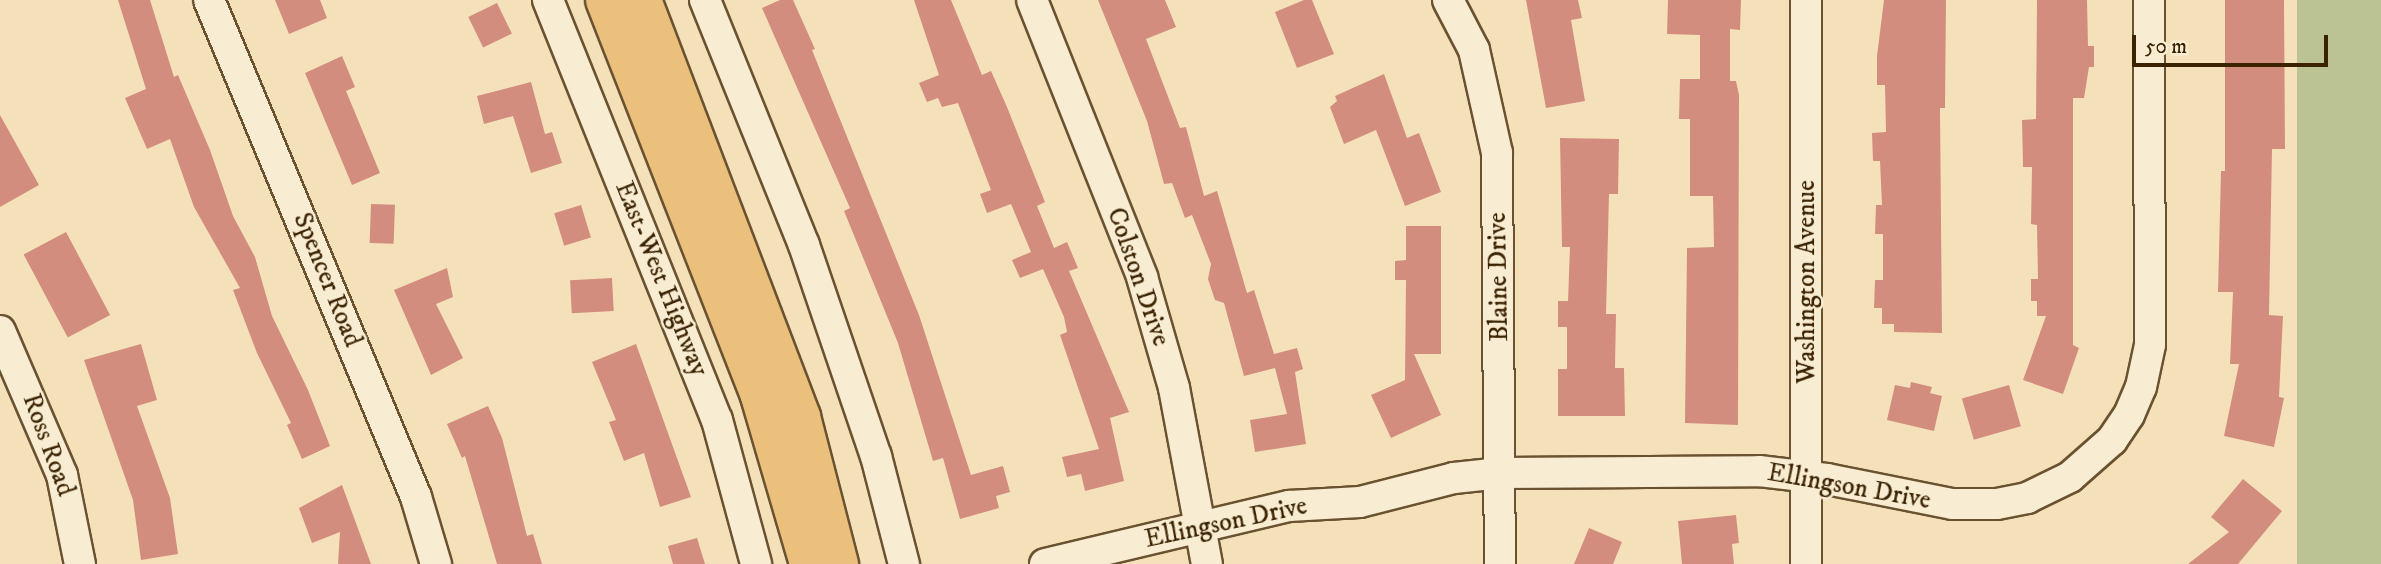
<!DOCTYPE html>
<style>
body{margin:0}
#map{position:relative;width:2381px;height:564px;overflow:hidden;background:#f5e1b9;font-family:"IM FELL DW Pica",serif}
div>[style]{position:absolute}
.green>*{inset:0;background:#bac391;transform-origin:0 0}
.building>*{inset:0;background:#d38d7e;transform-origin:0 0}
.roads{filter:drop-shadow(2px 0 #6a5230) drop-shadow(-2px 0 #6a5230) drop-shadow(0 2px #6a5230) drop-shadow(0 -2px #6a5230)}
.minor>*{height:30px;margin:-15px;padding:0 15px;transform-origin:15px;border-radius:15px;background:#f8ecd2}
.primary>*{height:38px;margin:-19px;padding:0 19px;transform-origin:19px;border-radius:19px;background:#eac07c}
span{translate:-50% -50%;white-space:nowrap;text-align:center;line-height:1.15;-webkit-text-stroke:5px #f8ecd2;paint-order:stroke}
.street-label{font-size:26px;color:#3b2302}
.scale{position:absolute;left:2132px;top:35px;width:196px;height:32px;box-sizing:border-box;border:4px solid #3b2302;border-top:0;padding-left:9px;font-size:21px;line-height:24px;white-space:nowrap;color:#3b2302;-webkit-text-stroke:5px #f8ecd2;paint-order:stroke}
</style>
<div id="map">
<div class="green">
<div style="left:2297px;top:0;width:84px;height:564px"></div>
</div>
<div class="building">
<div style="clip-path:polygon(118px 0,150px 0,174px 77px,178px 75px,210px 150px,233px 216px,255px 257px,272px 316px,308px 390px,330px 446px,302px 459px,287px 425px,291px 423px,257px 353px,233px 290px,240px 288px,194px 207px,170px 139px,147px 149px,125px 98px,146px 89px)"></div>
<div style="clip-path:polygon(275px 0,320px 0,327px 18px,289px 34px)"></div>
<div style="clip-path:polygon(780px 0,793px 0,815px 49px,812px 50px,919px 315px,971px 475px,1003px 466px,1010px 492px,996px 496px,999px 508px,960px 519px,943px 458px,933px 461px,898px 343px,844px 211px,850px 208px,762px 8px)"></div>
<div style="clip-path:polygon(914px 0,951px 0,982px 75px,991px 71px,1007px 107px,1045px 202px,1037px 206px,1054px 248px,1067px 242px,1078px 268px,1069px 271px,1129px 412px,1110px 418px,1124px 481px,1085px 491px,1081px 474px,1067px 477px,1062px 457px,1099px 449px,1060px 335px,1067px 332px,1064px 317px,1043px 269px,1020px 278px,1012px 260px,1031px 252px,1011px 204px,987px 213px,980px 194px,991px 190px,958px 103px,942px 107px,938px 98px,927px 102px,919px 83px,939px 75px)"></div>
<div style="clip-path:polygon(1098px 0,1165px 0,1176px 27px,1146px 39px,1180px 128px,1186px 127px,1204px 196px,1217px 191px,1247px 293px,1254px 290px,1274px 354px,1297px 348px,1303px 369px,1295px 372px,1306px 444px,1255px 452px,1250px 420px,1287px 414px,1275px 368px,1244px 376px,1224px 303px,1215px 300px,1208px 279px,1211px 264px,1192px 215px,1185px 218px,1172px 183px,1164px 184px,1147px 121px)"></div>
<div style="clip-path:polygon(1304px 0,1312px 0,1334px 54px,1297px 68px,1275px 12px)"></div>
<div style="clip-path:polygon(1526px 0,1578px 0,1582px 18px,1571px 20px,1585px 101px,1546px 108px)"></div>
<div style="clip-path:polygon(1668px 0,1741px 0,1740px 30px,1730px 29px,1730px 81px,1736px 81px,1739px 95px,1738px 425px,1685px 423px,1687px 248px,1714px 247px,1713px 196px,1690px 196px,1690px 119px,1679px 119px,1680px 79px,1700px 79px,1700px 35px,1667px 34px)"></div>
<div style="clip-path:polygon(1884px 0,1946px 0,1945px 108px,1940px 108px,1942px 333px,1894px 332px,1894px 324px,1882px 324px,1882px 308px,1874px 308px,1875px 280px,1883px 280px,1883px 234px,1875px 234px,1876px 205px,1882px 205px,1880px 161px,1873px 161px,1872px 133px,1886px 132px,1885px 85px,1877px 85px,1877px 56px)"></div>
<div style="clip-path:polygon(2037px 0,2087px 0,2088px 46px,2094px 46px,2094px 67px,2089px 67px,2084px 98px,2073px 98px,2073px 345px,2079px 348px,2063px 394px,2023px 380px,2046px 316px,2037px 316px,2037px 301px,2031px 301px,2031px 279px,2038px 279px,2037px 225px,2031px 224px,2032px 167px,2023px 167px,2022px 120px,2036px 119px)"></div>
<div style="clip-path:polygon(2225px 0,2284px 0,2285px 149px,2272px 149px,2269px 315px,2283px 316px,2279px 397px,2284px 398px,2274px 447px,2224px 436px,2239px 364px,2230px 364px,2233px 292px,2218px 292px,2221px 171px,2225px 171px)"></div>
<div style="left:497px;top:3px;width:34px;height:32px;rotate:64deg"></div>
<div style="clip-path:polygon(342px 56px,355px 87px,346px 91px,380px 173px,352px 185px,305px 73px)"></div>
<div style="clip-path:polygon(1384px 74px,1407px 138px,1419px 133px,1441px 192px,1405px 206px,1376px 130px,1344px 144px,1330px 107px,1337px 101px,1335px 96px)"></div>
<div style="clip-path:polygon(531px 82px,545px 134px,552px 132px,562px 163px,531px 173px,513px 116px,484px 124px,477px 96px)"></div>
<div style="clip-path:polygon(0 115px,39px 185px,0 207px)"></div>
<div style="clip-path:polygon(1560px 138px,1619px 139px,1618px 194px,1609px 194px,1606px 314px,1616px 314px,1615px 368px,1624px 368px,1625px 416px,1558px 416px,1558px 369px,1567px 369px,1567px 327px,1558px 327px,1558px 301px,1568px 301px,1570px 247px,1562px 247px)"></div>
<div style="left:371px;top:204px;width:24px;height:39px;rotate:2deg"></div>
<div style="left:581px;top:205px;width:34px;height:28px;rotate:73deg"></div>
<div style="clip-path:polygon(1406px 226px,1441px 226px,1441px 354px,1414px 354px,1441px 415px,1391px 438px,1371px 395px,1405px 380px,1406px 280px,1395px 280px,1395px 261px,1406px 260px)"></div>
<div style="left:66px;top:232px;width:94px;height:48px;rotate:62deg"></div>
<div style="clip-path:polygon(447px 268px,453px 297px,436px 304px,463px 358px,431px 375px,394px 290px)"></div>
<div style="left:612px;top:278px;width:33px;height:42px;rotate:87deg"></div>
<div style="clip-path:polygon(141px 344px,157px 400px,137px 406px,170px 498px,178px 554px,141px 560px,133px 500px,84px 360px)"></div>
<div style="clip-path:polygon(636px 344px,691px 497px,660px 507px,644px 453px,624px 461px,609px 422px,616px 420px,592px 362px)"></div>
<div style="clip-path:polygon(1911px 382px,1932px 387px,1930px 393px,1942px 396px,1934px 431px,1887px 420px,1895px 385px,1910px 388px)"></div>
<div style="left:2009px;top:385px;width:43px;height:49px;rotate:74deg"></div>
<div style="clip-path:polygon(488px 406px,502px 438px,527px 536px,533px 534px,542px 564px,497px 564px,465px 456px,462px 458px,447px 424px)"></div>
<div style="clip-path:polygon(2243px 479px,2282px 511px,2238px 564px,2188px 564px,2229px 532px,2211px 517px)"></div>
<div style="clip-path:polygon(342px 485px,371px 564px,338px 564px,340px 532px,312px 543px,299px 508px)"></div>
<div style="clip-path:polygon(1736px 515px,1739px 543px,1732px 544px,1734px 564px,1682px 564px,1678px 521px)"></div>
<div style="clip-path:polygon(1589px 528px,1622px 542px,1613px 564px,1574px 564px)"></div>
<div style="clip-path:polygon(697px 538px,705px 564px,673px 564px,668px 546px)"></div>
</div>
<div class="roads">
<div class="minor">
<div style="left:209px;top:0;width:538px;rotate:67.39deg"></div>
<div style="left:416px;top:497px;width:70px;rotate:73.4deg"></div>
<div style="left:548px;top:0;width:453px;rotate:68.1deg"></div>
<div style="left:717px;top:420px;width:149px;rotate:74.8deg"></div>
<div style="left:705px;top:0;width:264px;rotate:68deg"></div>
<div style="left:804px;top:245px;width:223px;rotate:71.2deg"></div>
<div style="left:876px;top:456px;width:112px;rotate:75.5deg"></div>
<div style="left:1032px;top:0;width:298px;rotate:68.3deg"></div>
<div style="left:1142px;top:277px;width:116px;rotate:73.9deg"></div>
<div style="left:1174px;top:388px;width:179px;rotate:79.4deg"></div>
<div style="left:1448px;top:0;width:56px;rotate:62.5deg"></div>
<div style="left:1474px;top:50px;width:106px;rotate:77.4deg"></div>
<div style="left:1497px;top:153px;width:411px;rotate:89.6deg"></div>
<div style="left:0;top:331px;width:157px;rotate:66.7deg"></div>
<div style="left:62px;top:475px;width:91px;rotate:78.6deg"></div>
<div style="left:1045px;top:564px;width:251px;rotate:-13.4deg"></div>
<div style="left:1289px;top:506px;width:71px;rotate:-3.2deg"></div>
<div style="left:1360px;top:502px;width:97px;rotate:-14.3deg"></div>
<div style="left:1454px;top:478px;width:47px;rotate:-6.1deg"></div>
<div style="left:1501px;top:473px;width:258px;rotate:-0.4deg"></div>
<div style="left:1759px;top:471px;width:68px;rotate:6.7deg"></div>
<div style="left:1827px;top:479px;width:127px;rotate:11.3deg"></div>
<div style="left:1952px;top:504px;width:45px"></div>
<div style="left:1997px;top:504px;width:31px;rotate:-11deg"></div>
<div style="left:2027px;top:498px;width:48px;rotate:-26deg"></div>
<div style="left:2070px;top:477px;width:56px;rotate:-41.4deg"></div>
<div style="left:2112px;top:440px;width:30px;rotate:-56deg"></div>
<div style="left:2129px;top:415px;width:30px;rotate:-67deg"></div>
<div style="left:2141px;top:387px;width:43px;rotate:-77.9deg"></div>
<div style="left:2150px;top:345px;width:345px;rotate:-90.2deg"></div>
<div style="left:1806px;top:564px;width:564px;rotate:-90deg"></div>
</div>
<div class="primary">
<div style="left:605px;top:0;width:425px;rotate:68.6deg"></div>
<div style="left:760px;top:396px;width:175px;rotate:73.7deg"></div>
<div style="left:642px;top:0;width:446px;rotate:69.1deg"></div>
<div style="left:801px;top:417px;width:152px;rotate:75.5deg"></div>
</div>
</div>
<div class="street-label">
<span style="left:1138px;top:277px;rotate:71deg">Colston Drive</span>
<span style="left:1499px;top:277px;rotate:-91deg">Blaine Drive</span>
<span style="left:661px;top:279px;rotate:68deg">East-West Highway</span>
<span style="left:327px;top:280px;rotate:68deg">Spencer Road</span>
<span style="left:1807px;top:282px;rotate:-90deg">Washington Avenue</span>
<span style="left:48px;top:445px;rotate:70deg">Ross Road</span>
<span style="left:1849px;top:487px;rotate:10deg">Ellingson Drive</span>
<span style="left:1226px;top:523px;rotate:-12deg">Ellingson Drive</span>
</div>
<div class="scale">50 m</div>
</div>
